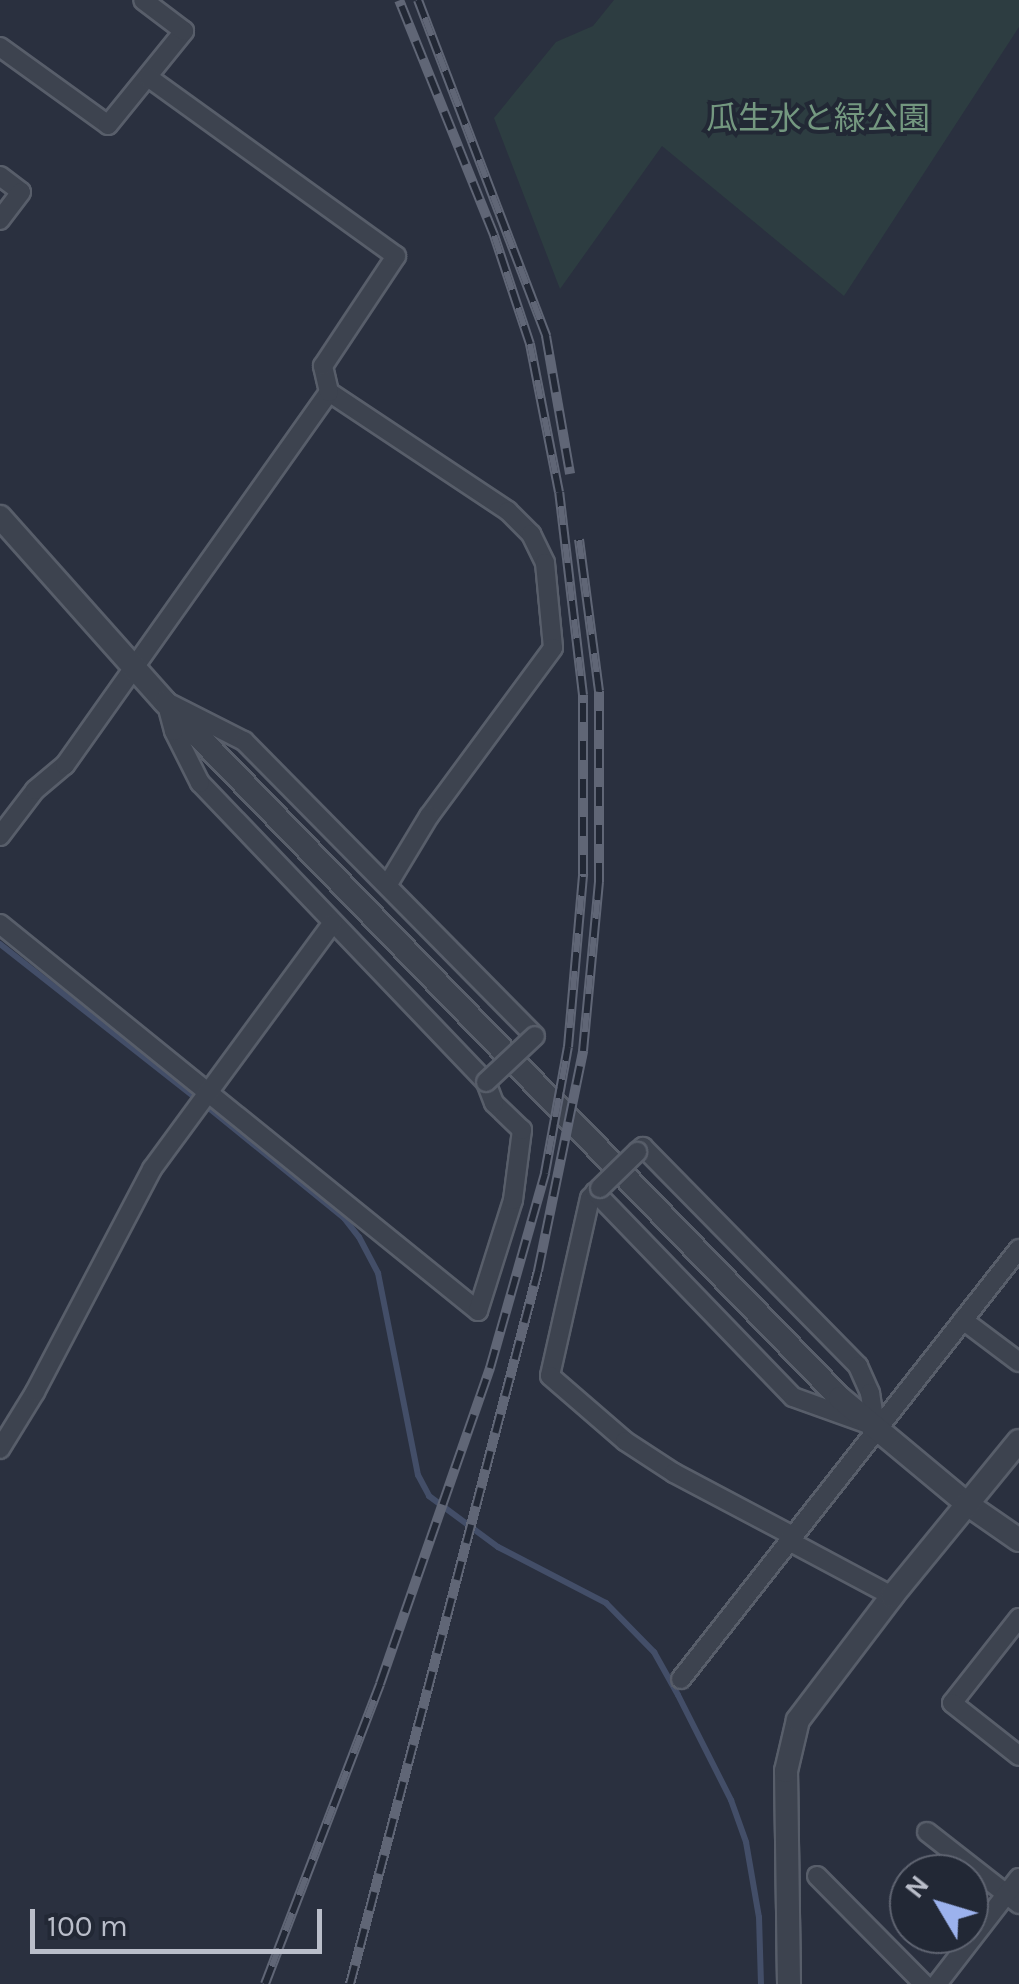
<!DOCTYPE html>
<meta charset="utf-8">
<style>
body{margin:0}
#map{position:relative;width:1019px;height:1984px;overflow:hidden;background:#2a303f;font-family:Karla,"Noto Sans JP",sans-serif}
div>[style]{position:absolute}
.green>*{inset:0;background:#2d3d41}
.stream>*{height:6px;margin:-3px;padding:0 3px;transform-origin:3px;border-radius:3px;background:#434e68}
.roads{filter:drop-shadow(2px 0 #585e6a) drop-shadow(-2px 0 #585e6a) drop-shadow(0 2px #585e6a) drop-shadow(0 -2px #585e6a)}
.minor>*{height:18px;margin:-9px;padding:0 9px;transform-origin:9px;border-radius:9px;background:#3d434f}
.tertiary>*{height:22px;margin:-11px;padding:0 11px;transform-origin:11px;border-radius:11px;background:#3d434f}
.rail>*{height:10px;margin-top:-5px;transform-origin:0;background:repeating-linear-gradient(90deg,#222835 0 19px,#606676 0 38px);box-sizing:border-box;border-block:2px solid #606676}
.bridges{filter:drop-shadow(2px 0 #585e6a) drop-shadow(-2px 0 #585e6a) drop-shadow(0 2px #585e6a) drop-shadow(0 -2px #585e6a)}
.minor-bridge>*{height:18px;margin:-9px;padding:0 9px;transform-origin:9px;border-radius:9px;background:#3d434f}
span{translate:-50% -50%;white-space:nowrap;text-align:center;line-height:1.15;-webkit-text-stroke:8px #222835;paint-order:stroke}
.park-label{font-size:32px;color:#749880}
.north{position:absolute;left:889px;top:1854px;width:100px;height:100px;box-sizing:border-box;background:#222835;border:2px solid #5f6471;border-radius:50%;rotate:308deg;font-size:28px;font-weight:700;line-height:40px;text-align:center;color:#babeca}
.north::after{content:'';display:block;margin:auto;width:35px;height:45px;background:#9cb2ed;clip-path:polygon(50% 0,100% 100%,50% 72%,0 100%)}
.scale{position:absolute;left:30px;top:1909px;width:292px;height:45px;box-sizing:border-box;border:5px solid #babeca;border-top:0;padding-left:12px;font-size:30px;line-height:35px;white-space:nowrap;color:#babeca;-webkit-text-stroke:8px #222835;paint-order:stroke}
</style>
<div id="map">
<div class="green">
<div style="clip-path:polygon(614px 0,1019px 0,1019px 27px,844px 296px,662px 146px,560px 289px,494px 118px,556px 42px,593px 26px)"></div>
</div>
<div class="stream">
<div style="left:0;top:944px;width:267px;rotate:38.2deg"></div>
<div style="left:210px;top:1109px;width:173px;rotate:39.1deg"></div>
<div style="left:344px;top:1218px;width:24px;rotate:52deg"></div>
<div style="left:359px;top:1237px;width:41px;rotate:62.2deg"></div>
<div style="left:378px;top:1273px;width:206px;rotate:78.8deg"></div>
<div style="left:418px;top:1475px;width:24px;rotate:62deg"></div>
<div style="left:429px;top:1496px;width:86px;rotate:36.5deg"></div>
<div style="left:498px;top:1547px;width:122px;rotate:27.4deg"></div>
<div style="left:606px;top:1603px;width:69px;rotate:45.6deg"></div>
<div style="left:654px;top:1652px;width:49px;rotate:60.8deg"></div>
<div style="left:678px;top:1695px;width:118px;rotate:63.2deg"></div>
<div style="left:731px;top:1800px;width:45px;rotate:70.3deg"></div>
<div style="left:746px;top:1842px;width:76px;rotate:80.2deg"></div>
<div style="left:759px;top:1917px;width:67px;rotate:88.3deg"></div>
</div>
<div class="roads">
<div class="minor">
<div style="left:0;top:47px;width:133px;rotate:35.8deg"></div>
<div style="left:108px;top:125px;width:121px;rotate:-51deg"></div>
<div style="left:184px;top:31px;width:51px;rotate:-142.9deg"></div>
<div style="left:0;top:176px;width:26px;rotate:37deg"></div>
<div style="left:21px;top:192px;width:35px;rotate:127deg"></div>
<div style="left:329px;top:392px;width:215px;rotate:33.6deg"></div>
<div style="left:508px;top:511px;width:33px;rotate:45deg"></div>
<div style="left:531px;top:534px;width:32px;rotate:64deg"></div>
<div style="left:545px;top:563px;width:85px;rotate:84.6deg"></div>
<div style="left:553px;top:648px;width:209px;rotate:126.4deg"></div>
<div style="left:429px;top:816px;width:79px;rotate:121.1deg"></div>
<div style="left:171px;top:704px;width:82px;rotate:26.9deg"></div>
<div style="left:244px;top:741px;width:414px;rotate:45.4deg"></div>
<div style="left:0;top:836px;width:58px;rotate:-52.7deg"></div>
<div style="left:35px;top:790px;width:39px;rotate:-40deg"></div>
<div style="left:65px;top:765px;width:457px;rotate:-54.7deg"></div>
<div style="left:329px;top:392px;width:27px;rotate:-103deg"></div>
<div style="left:323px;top:366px;width:132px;rotate:-56.4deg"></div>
<div style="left:396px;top:256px;width:306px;rotate:-144.2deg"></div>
<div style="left:0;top:924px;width:615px;rotate:38.99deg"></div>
<div style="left:478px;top:1311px;width:116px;rotate:-72.5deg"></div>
<div style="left:513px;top:1200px;width:71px;rotate:-82.7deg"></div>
<div style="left:522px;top:1130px;width:39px;rotate:-136deg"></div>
<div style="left:494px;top:1103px;width:22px;rotate:-111deg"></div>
<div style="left:486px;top:1082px;width:414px;rotate:-133.7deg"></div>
<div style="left:200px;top:783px;width:58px;rotate:-116.6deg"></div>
<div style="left:174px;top:731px;width:30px;rotate:-105deg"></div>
<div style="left:637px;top:1152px;width:8px;rotate:-40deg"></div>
<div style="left:643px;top:1147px;width:307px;rotate:45.5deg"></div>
<div style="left:858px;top:1366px;width:30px;rotate:66deg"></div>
<div style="left:870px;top:1393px;width:37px;rotate:81deg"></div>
<div style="left:600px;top:1188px;width:14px;rotate:135deg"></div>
<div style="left:590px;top:1198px;width:182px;rotate:102.7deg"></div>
<div style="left:550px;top:1376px;width:99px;rotate:40.9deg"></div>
<div style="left:625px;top:1441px;width:59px;rotate:33.1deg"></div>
<div style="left:674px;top:1473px;width:135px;rotate:27.9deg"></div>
<div style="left:595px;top:1192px;width:285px;rotate:46deg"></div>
<div style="left:793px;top:1397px;width:80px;rotate:19.8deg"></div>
<div style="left:963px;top:1320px;width:70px;rotate:36.9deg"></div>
<div style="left:0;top:1449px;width:67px;rotate:-58.4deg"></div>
<div style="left:35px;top:1392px;width:252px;rotate:-62.3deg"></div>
<div style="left:152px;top:1169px;width:305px;rotate:-53.7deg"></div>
<div style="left:789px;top:1541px;width:117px;rotate:28.1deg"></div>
<div style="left:1019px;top:1618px;width:108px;rotate:128.2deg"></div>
<div style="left:952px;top:1703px;width:85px;rotate:38.3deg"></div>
<div style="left:681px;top:1679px;width:547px;rotate:-51.83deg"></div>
<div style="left:927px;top:1832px;width:117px;rotate:38deg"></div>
<div style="left:817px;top:1876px;width:152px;rotate:45.3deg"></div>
<div style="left:937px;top:1984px;width:134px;rotate:-52.3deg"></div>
</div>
<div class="tertiary">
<div style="left:0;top:517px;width:248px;rotate:48.3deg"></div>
<div style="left:165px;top:702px;width:970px;rotate:45.88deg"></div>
<div style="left:840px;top:1398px;width:165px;rotate:39.8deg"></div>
<div style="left:967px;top:1504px;width:63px;rotate:34.7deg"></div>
<div style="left:789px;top:1984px;width:213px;rotate:-90.8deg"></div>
<div style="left:786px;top:1771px;width:52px;rotate:-76.8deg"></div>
<div style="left:798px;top:1720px;width:156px;rotate:-52.8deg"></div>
<div style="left:892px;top:1596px;width:200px;rotate:-50.7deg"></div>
</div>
</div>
<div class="rail">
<div style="left:418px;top:0;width:360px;rotate:69.1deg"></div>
<div style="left:546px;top:336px;width:140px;rotate:80.1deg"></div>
<div style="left:265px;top:1984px;width:321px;rotate:-69deg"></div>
<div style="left:380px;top:1684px;width:335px;rotate:-70.8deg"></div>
<div style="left:490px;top:1368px;width:203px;rotate:-74.2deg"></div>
<div style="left:545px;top:1173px;width:128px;rotate:-79.7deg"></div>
<div style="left:568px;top:1047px;width:174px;rotate:-85deg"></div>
<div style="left:583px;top:874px;width:179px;rotate:-90deg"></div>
<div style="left:583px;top:695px;width:204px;rotate:-96.7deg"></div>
<div style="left:559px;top:492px;width:151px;rotate:-101.1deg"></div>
<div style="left:530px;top:344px;width:115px;rotate:-108.3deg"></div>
<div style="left:494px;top:235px;width:253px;rotate:-112deg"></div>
<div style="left:350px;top:1984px;width:737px;rotate:-75.23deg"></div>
<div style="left:538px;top:1271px;width:225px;rotate:-78.4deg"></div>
<div style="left:583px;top:1051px;width:170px;rotate:-84.6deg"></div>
<div style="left:599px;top:882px;width:191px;rotate:-90deg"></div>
<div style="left:599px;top:691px;width:153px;rotate:-97.5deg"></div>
</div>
<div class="bridges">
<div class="minor-bridge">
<div style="left:486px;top:1082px;width:67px;rotate:-43.2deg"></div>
<div style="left:600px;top:1188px;width:52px;rotate:-44.2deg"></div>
</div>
</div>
<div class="park-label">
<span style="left:818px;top:119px">瓜生水と緑公園</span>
</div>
<div class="north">N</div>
<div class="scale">100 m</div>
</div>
